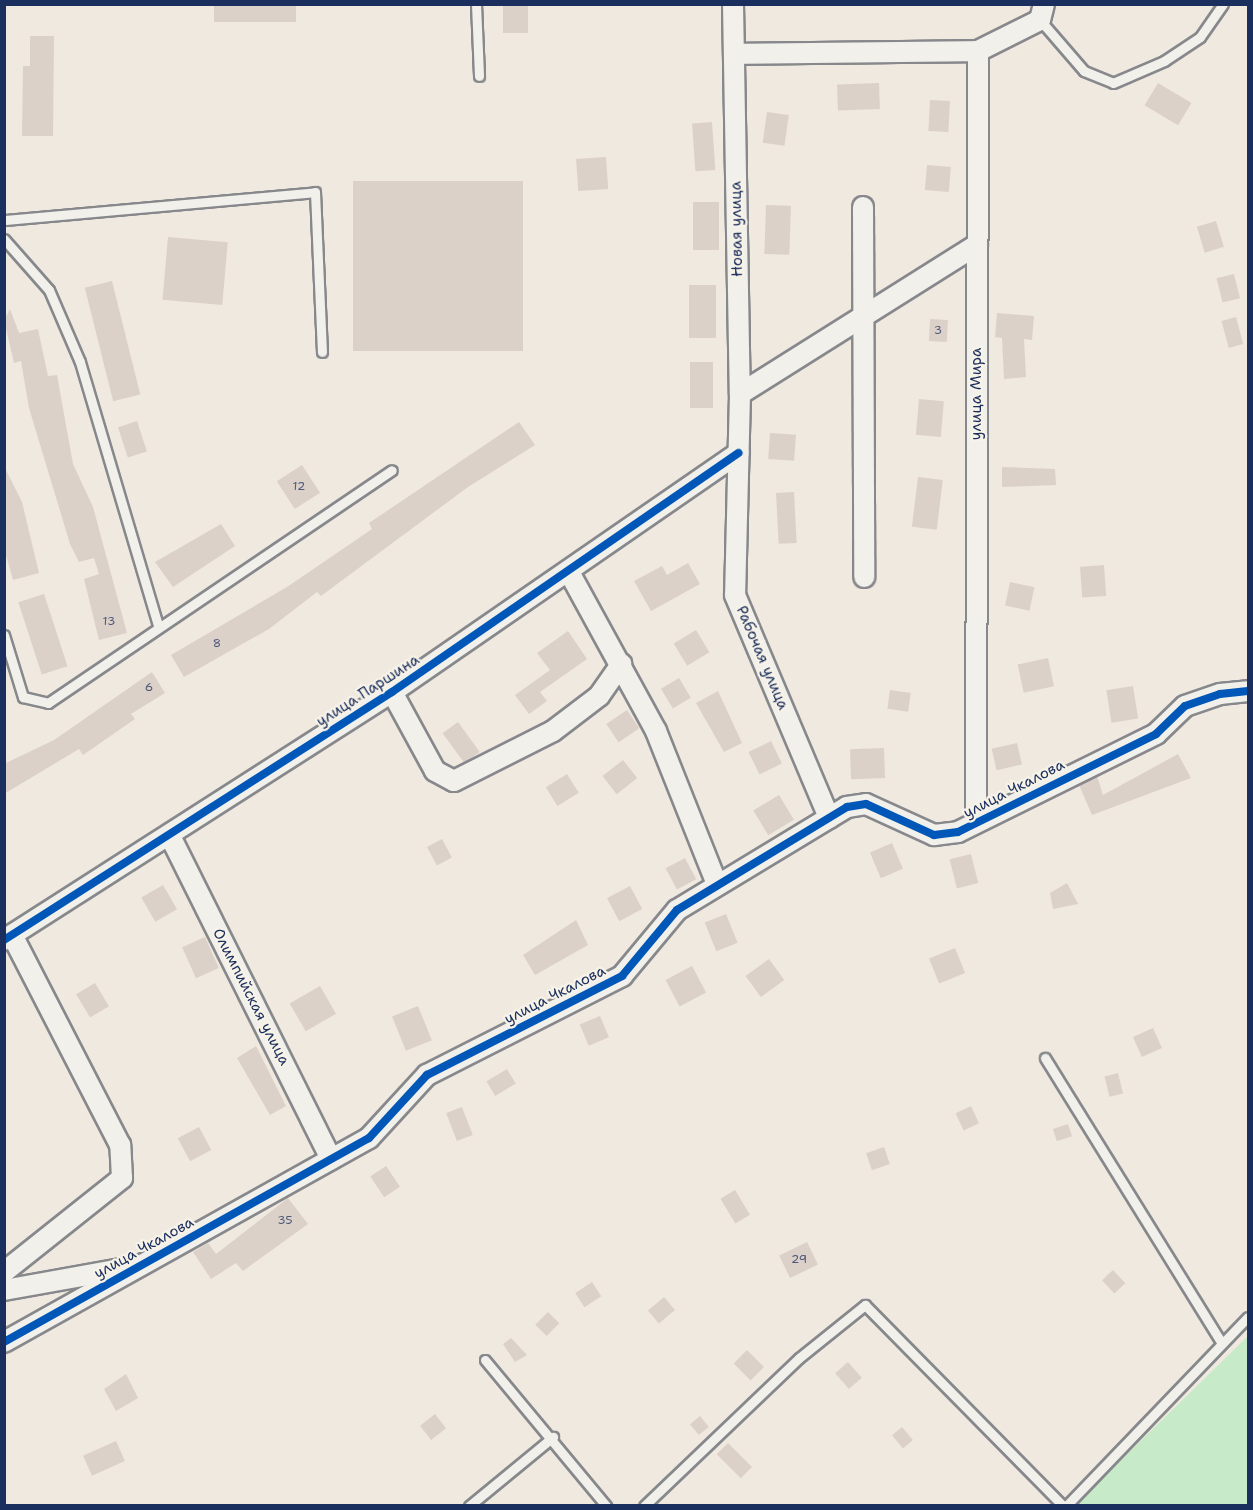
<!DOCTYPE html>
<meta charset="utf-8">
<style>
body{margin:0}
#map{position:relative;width:1253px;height:1510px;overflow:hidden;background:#f0e9e0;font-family:"Shantell Sans",sans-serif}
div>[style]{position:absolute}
.green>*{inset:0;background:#c7eac8}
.building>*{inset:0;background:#dcd1c9;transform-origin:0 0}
.roads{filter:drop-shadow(2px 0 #87888c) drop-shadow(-2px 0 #87888c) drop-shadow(0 2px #87888c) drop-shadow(0 -2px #87888c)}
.lane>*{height:9px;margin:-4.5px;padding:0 4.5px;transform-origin:4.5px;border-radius:4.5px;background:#f2f0eb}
.street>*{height:20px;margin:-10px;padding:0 10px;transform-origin:10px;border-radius:10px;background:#f2f0eb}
.cycleway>*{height:8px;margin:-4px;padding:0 4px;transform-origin:4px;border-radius:4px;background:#0057b8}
span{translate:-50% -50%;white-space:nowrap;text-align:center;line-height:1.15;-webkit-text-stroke:4.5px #f7f3e8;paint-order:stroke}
.number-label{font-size:12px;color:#4d597a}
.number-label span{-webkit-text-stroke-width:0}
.street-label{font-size:15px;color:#1b2f5e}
.frame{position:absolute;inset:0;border:6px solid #1b2f5e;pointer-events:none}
</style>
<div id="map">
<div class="green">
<div style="clip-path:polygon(1248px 1336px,1248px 1505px,1076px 1505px,1078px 1502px)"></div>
</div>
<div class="building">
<div style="left:214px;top:4px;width:82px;height:18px"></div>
<div style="left:503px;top:4px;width:25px;height:29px"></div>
<div style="clip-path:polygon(30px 36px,54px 36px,53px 136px,22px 136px,23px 66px,30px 66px)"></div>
<div style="left:879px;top:83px;width:26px;height:42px;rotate:88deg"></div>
<div style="left:1158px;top:83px;width:39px;height:26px;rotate:31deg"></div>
<div style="left:930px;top:100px;width:20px;height:31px;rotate:3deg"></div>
<div style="left:767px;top:112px;width:22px;height:31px;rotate:8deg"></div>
<div style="left:712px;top:122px;width:48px;height:20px;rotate:86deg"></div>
<div style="left:606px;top:157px;width:32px;height:30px;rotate:86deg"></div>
<div style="left:927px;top:165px;width:24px;height:25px;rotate:5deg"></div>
<div style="left:523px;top:181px;width:170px;height:170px;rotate:90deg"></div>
<div style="left:693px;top:202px;width:26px;height:48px"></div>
<div style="left:766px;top:205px;width:25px;height:49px;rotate:2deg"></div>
<div style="left:1216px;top:221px;width:27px;height:20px;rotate:73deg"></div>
<div style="left:168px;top:237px;width:60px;height:63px;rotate:5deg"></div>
<div style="left:1234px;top:274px;width:25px;height:18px;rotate:76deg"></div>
<div style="left:112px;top:281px;width:117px;height:28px;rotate:76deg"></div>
<div style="left:689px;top:285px;width:27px;height:53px"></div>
<div style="clip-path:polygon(10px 309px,19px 333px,38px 329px,48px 376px,57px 375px,73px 464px,93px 507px,127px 633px,99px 640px,84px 579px,99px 574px,94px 558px,79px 562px,70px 544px,29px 408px,21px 361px,14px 363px,4px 320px)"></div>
<div style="clip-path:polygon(997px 313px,1034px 316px,1032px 340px,1024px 339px,1026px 377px,1004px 379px,1002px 338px,995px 337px)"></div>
<div style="left:1236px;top:317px;width:28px;height:15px;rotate:75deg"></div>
<div style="left:930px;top:319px;width:18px;height:22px;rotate:3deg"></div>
<div style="left:690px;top:362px;width:23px;height:46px"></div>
<div style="left:919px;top:399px;width:25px;height:36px;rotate:5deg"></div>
<div style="left:137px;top:421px;width:32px;height:20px;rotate:72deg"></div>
<div style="clip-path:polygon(519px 422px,535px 445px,468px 487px,321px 596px,317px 592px,269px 629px,184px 677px,171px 655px,287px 587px,372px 529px,369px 523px)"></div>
<div style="left:770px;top:433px;width:26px;height:26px;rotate:4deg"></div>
<div style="left:302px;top:465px;width:33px;height:30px;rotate:57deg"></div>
<div style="clip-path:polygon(4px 466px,22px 502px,39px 573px,13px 580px,4px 548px)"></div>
<div style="clip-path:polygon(1002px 467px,1055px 469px,1056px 485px,1002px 487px)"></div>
<div style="left:918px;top:477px;width:25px;height:50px;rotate:7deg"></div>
<div style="left:794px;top:492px;width:51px;height:18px;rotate:87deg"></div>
<div style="clip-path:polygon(221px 524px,235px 546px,173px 587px,155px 562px)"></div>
<div style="clip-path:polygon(688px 563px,700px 584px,651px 611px,634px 581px,662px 566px,667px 575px)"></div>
<div style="left:1104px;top:565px;width:31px;height:24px;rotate:86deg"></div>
<div style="left:1010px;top:582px;width:25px;height:24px;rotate:12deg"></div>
<div style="left:44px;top:594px;width:76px;height:27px;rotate:72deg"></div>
<div style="left:696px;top:630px;width:26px;height:26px;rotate:59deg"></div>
<div style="clip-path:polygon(568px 631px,587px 659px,540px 692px,547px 701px,529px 714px,515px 695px,550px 670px,537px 653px)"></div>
<div style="left:1048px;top:658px;width:29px;height:31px;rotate:78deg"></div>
<div style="clip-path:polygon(152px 672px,165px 693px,131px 714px,135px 719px,83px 755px,79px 749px,4px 794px,4px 764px,54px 740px)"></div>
<div style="left:679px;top:678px;width:23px;height:21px;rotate:59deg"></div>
<div style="left:1133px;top:686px;width:33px;height:27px;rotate:81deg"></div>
<div style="left:890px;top:690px;width:21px;height:19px;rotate:8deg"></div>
<div style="clip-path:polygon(718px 691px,742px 743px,724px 752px,696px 703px)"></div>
<div style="left:627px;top:710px;width:22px;height:25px;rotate:56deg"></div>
<div style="left:458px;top:722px;width:37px;height:19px;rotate:54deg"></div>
<div style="left:771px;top:741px;width:25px;height:25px;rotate:64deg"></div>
<div style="left:1017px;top:743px;width:22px;height:26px;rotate:77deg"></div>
<div style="left:884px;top:748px;width:30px;height:34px;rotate:88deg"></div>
<div style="clip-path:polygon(1178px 754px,1191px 778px,1092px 815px,1079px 785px,1097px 776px,1103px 795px)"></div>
<div style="left:623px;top:760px;width:23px;height:26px;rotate:52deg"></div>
<div style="left:567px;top:774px;width:22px;height:25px;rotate:58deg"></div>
<div style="left:779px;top:795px;width:29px;height:30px;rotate:59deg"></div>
<div style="left:442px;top:839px;width:21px;height:17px;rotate:62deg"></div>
<div style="left:892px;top:843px;width:28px;height:24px;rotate:67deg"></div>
<div style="left:971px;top:854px;width:30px;height:22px;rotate:76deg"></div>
<div style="left:685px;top:858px;width:24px;height:22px;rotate:62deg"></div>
<div style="clip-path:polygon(1067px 883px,1078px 904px,1053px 909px,1050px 893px)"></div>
<div style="left:163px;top:885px;width:28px;height:25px;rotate:60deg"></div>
<div style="left:630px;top:886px;width:26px;height:26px;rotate:62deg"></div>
<div style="left:726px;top:914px;width:31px;height:23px;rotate:68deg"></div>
<div style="clip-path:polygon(576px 920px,588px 945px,535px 975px,523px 955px)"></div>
<div style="left:205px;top:937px;width:34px;height:25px;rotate:66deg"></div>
<div style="left:955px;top:948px;width:27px;height:28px;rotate:68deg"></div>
<div style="left:769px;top:959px;width:26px;height:29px;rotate:54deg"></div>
<div style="left:692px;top:966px;width:30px;height:30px;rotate:62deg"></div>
<div style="left:95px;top:983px;width:27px;height:22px;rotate:59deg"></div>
<div style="left:320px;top:986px;width:32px;height:35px;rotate:60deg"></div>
<div style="left:418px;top:1006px;width:37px;height:28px;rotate:68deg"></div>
<div style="left:600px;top:1016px;width:23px;height:22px;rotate:67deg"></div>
<div style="left:1153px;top:1028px;width:22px;height:22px;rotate:66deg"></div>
<div style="clip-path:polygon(256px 1046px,286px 1106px,270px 1115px,237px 1058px)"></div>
<div style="left:507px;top:1069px;width:17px;height:24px;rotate:59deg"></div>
<div style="left:1118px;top:1073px;width:21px;height:14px;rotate:76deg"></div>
<div style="left:971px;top:1106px;width:19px;height:17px;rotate:65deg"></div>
<div style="left:462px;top:1107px;width:30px;height:17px;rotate:69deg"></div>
<div style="left:1068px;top:1124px;width:13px;height:16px;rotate:72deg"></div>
<div style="left:199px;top:1127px;width:26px;height:24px;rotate:62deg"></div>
<div style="left:884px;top:1147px;width:18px;height:19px;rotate:71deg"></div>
<div style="left:386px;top:1166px;width:25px;height:19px;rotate:56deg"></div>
<div style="left:735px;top:1190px;width:29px;height:17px;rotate:59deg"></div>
<div style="clip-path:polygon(288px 1198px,308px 1224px,243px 1271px,236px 1263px,211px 1279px,193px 1252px,208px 1243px,216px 1254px)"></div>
<div style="left:807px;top:1242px;width:25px;height:31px;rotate:64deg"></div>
<div style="left:1113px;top:1270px;width:18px;height:15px;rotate:47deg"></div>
<div style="left:592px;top:1282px;width:17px;height:20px;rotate:57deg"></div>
<div style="left:664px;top:1297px;width:17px;height:21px;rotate:50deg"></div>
<div style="left:548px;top:1312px;width:16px;height:18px;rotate:45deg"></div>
<div style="clip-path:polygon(511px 1338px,527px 1355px,515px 1362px,503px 1344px)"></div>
<div style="left:747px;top:1350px;width:24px;height:19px;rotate:45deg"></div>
<div style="left:848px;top:1362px;width:21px;height:17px;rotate:49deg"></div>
<div style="clip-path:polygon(126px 1374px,138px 1398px,116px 1411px,104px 1389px)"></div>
<div style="left:435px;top:1414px;width:18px;height:19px;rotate:52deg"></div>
<div style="left:700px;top:1416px;width:14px;height:13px;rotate:51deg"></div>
<div style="left:902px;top:1427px;width:17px;height:13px;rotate:50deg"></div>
<div style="left:116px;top:1441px;width:22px;height:36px;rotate:66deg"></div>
<div style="left:728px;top:1443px;width:34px;height:16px;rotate:45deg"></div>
</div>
<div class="roads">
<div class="lane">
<div style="left:476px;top:4px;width:72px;rotate:87.6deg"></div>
<div style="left:1040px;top:20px;width:67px;rotate:49.2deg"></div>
<div style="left:1084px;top:71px;width:31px;rotate:22deg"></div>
<div style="left:1113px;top:83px;width:56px;rotate:-23.3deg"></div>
<div style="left:1164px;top:61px;width:43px;rotate:-33.7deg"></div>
<div style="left:1200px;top:37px;width:40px;rotate:-55.1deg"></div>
<div style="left:4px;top:220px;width:312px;rotate:-5.1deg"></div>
<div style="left:315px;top:192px;width:160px;rotate:87.5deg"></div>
<div style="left:4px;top:239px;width:68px;rotate:48.6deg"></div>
<div style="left:49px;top:290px;width:78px;rotate:66.7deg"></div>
<div style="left:80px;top:362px;width:275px;rotate:73.5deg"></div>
<div style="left:4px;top:635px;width:65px;rotate:73deg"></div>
<div style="left:23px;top:697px;width:26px;rotate:13deg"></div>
<div style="left:48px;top:703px;width:415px;rotate:-34.1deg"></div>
<div style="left:1045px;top:1058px;width:335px;rotate:58.2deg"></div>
<div style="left:485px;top:1360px;width:190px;rotate:50.3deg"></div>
<div style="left:469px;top:1506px;width:109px;rotate:-39.4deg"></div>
<div style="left:644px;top:1506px;width:214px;rotate:-43.7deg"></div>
<div style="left:799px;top:1358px;width:85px;rotate:-38.8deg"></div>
<div style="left:865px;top:1305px;width:282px;rotate:45.4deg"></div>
<div style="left:1066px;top:1506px;width:262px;rotate:-46.1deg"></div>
</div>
<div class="street">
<div style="left:733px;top:4px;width:390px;rotate:89deg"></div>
<div style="left:740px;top:394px;width:201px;rotate:91.4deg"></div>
<div style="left:735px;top:595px;width:242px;rotate:67.1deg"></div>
<div style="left:734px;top:54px;width:244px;rotate:-0.7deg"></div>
<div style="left:863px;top:207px;width:370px;rotate:89.8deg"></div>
<div style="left:740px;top:394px;width:280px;rotate:-32.2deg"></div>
<div style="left:569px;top:572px;width:181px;rotate:61.3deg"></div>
<div style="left:656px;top:731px;width:165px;rotate:68.3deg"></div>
<div style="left:392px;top:692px;width:90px;rotate:61.4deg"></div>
<div style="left:435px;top:771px;width:21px;rotate:28deg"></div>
<div style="left:454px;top:781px;width:111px;rotate:-26.8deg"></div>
<div style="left:553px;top:731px;width:58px;rotate:-37.3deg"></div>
<div style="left:599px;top:696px;width:39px;rotate:-55deg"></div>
<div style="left:976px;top:822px;width:771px;rotate:-89.85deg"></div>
<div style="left:978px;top:51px;width:69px;rotate:-26.6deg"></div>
<div style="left:1040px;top:20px;width:16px;rotate:-76deg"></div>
<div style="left:170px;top:836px;width:361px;rotate:63.5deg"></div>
<div style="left:4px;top:940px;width:460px;rotate:-32.6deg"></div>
<div style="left:392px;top:692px;width:421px;rotate:-34.6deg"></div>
<div style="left:4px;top:1272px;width:151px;rotate:-38.5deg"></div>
<div style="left:122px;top:1178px;width:33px;rotate:-93deg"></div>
<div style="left:120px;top:1145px;width:236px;rotate:-117.2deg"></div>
<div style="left:4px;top:1290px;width:124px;rotate:-10.2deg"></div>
<div style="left:4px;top:1342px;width:418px;rotate:-29.2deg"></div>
<div style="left:369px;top:1138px;width:86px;rotate:-47.4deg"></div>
<div style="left:427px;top:1075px;width:219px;rotate:-26.9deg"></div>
<div style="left:622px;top:976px;width:86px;rotate:-50.2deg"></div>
<div style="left:677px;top:910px;width:199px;rotate:-31.2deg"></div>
<div style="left:847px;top:807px;width:19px;rotate:-9deg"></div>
<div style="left:866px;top:804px;width:75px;rotate:24.5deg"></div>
<div style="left:934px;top:835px;width:24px;rotate:-7deg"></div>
<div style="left:958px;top:832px;width:221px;rotate:-26.3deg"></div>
<div style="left:1156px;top:734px;width:40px;rotate:-44deg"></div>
<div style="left:1185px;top:706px;width:37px;rotate:-19deg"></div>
<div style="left:1220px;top:694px;width:28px;rotate:-6deg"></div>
</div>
</div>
<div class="cycleway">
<div style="left:4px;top:940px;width:460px;rotate:-32.6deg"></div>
<div style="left:392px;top:692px;width:421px;rotate:-34.6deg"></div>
<div style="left:4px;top:1342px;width:418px;rotate:-29.2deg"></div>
<div style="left:369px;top:1138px;width:86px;rotate:-47.4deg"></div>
<div style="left:427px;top:1075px;width:219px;rotate:-26.9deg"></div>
<div style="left:622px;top:976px;width:86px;rotate:-50.2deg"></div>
<div style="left:677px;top:910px;width:199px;rotate:-31.2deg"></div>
<div style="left:847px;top:807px;width:19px;rotate:-9deg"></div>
<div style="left:866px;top:804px;width:75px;rotate:24.5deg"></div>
<div style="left:934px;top:835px;width:24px;rotate:-7deg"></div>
<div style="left:958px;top:832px;width:221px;rotate:-26.3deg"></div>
<div style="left:1156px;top:734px;width:40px;rotate:-44deg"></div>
<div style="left:1185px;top:706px;width:37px;rotate:-19deg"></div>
<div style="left:1220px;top:694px;width:28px;rotate:-6deg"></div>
</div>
<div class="number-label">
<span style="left:938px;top:331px">3</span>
<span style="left:299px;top:487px">12</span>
<span style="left:109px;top:622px">13</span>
<span style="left:217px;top:644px">8</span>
<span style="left:149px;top:688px">6</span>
<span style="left:285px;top:1221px">35</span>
<span style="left:799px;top:1260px">29</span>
</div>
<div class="street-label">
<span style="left:737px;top:229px;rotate:-91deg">Новая улица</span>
<span style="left:977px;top:394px;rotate:-90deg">улица Мира</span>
<span style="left:762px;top:658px;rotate:67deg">Рабочая улица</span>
<span style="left:368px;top:691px;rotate:-33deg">улица Паршина</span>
<span style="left:1014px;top:789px;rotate:-27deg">улица Чкалова</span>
<span style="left:555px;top:995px;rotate:-27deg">улица Чкалова</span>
<span style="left:251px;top:997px;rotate:63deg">Олимпийская улица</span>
<span style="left:144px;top:1248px;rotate:-29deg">улица Чкалова</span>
</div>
<div class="frame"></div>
</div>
